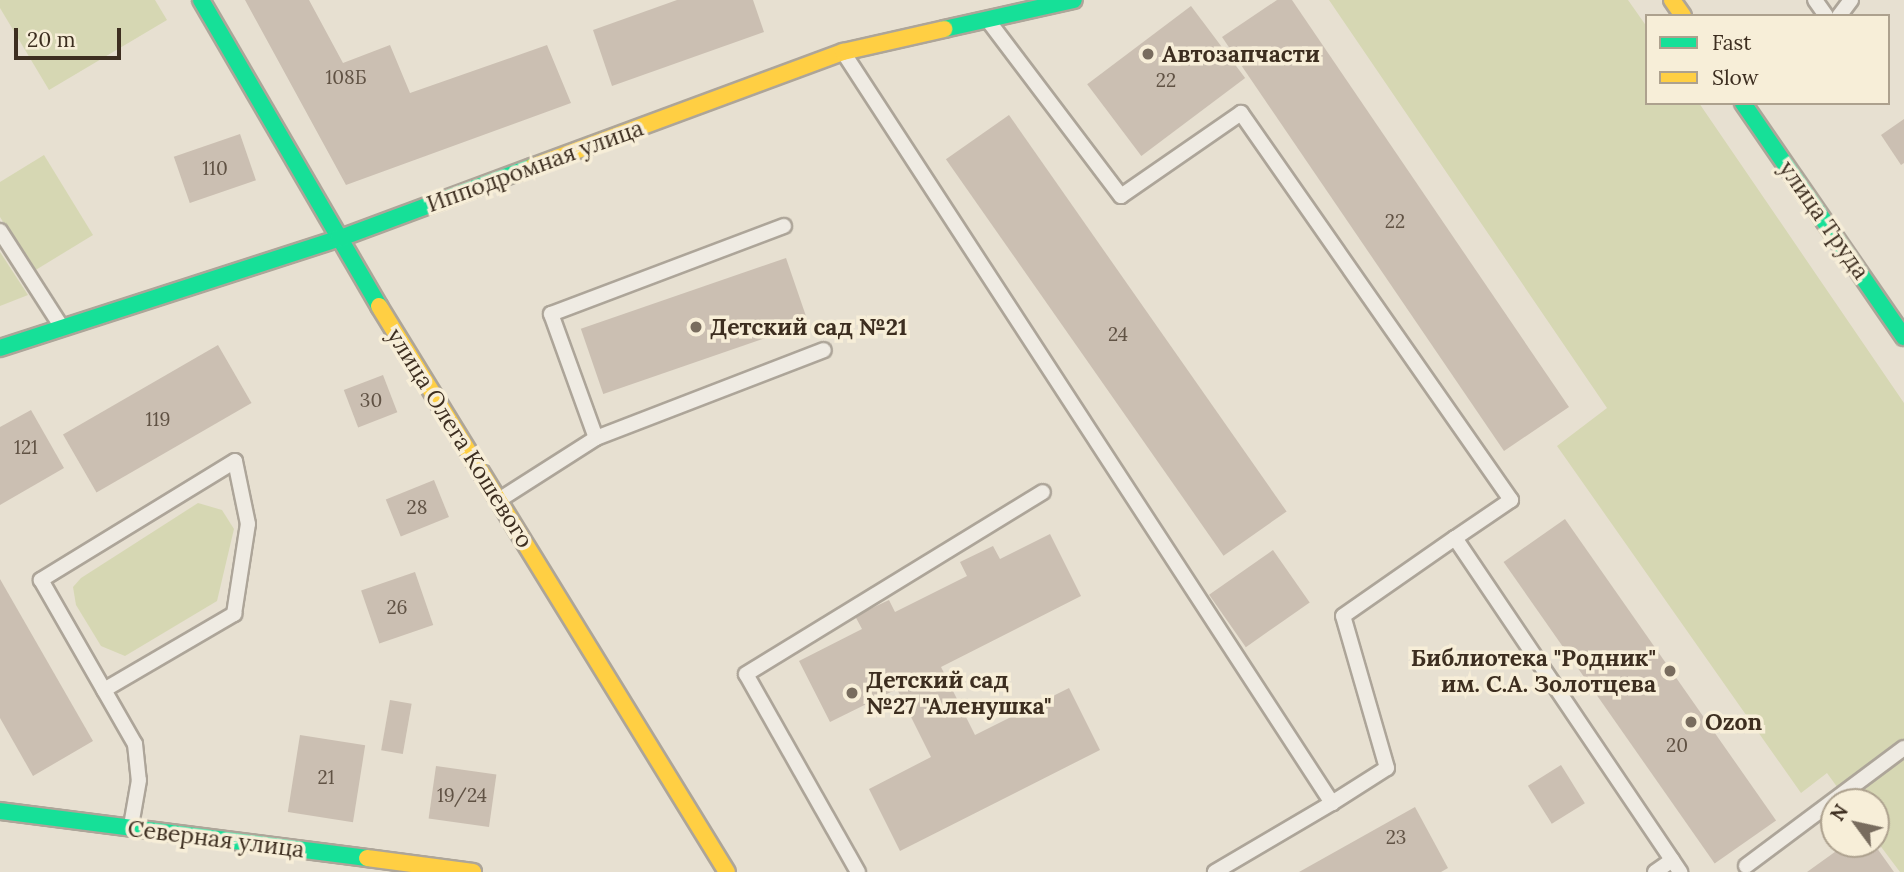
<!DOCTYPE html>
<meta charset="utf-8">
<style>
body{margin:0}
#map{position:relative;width:1904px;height:872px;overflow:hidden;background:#e7e0d1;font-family:Lora,serif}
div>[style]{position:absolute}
.green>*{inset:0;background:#d6d7b3}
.building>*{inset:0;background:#cbbfb2;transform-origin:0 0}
.roads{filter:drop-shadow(2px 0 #ada599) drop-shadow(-2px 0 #ada599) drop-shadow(0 2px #ada599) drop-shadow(0 -2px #ada599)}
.lane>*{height:14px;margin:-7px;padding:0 7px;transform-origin:7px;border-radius:7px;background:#efebe3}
.fast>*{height:16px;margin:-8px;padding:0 8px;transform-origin:8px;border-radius:8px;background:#16e098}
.slow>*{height:16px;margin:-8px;padding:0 8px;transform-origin:8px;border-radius:8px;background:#ffcf43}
.dots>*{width:19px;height:19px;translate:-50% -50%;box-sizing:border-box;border:4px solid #f7eed8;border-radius:50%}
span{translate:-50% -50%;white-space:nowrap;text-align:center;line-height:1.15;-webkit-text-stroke:7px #f7eed8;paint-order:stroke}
.number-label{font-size:19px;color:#605244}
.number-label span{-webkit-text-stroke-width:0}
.poi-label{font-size:23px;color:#3d2e20;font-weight:700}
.left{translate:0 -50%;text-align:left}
.right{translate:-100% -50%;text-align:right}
.street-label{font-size:23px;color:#3d2e20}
.legend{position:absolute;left:1645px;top:14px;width:245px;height:91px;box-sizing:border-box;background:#f7eed8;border:2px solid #ada18e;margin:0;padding:9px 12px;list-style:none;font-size:21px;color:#3d2e20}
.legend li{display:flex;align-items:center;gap:14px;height:35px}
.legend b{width:35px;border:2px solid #ada18e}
.north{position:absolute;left:1820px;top:788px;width:70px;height:70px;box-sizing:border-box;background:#f7eed8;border:2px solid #ada18e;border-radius:50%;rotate:303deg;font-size:19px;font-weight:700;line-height:28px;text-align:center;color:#3d2e20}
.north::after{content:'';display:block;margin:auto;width:24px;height:32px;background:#786c5e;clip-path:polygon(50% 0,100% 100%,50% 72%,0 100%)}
.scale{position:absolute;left:14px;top:28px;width:107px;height:32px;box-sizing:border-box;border:4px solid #3d2e20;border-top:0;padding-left:9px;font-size:21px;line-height:24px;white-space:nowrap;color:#3d2e20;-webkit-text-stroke:5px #f7eed8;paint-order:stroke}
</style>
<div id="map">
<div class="green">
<div style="clip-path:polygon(0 0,155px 0,167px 20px,49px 90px,0 8px)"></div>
<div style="clip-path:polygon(1329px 0,1628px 0,1647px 27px,1647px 103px,1699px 103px,1904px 403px,1904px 872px,1900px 872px,1876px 840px,1876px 802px,1848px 802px,1827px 773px,1801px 793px,1557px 446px,1607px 408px)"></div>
<div style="clip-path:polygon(44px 155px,93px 235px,34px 271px,0 217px,0 182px)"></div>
<div style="clip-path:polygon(0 252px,28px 295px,0 306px)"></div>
<div style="clip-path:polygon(198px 503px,222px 510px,234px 529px,217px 601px,125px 656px,101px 646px,76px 605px,73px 587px,81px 578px)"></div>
</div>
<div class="building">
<div style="clip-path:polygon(245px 0,309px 0,343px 63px,390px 45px,410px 93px,547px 45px,571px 103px,346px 185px)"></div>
<div style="clip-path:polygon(677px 0,753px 0,764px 32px,612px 86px,593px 30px)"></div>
<div style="clip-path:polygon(1277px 0,1292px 0,1569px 407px,1504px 451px,1222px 37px)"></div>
<div style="left:1191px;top:6px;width:90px;height:130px;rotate:53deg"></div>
<div style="left:1009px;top:115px;width:484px;height:77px;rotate:55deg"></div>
<div style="clip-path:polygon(1904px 119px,1904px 163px,1901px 165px,1881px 135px)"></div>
<div style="left:240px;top:134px;width:49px;height:70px;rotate:71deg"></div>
<div style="left:786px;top:258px;width:69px;height:217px;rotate:71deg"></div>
<div style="left:218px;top:345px;width:67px;height:179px;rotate:60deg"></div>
<div style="left:383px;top:375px;width:40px;height:42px;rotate:69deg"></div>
<div style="clip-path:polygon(31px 410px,64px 468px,0 505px,0 427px)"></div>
<div style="left:434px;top:480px;width:40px;height:52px;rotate:68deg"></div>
<div style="left:1565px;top:519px;width:368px;height:75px;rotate:55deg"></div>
<div style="clip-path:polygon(1050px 534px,1081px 596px,941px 667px,975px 735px,1069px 688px,1100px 750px,900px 851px,869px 789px,931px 757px,897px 689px,830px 722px,799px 661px,862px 629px,855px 616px,889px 600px,895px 612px,967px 576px,960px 562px,993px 546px,1000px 559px)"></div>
<div style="left:1273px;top:550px;width:64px;height:78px;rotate:55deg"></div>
<div style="left:415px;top:572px;width:56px;height:57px;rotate:71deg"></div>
<div style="clip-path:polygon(0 579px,93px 741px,33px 776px,0 718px)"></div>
<div style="left:390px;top:700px;width:22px;height:51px;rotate:10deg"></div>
<div style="left:300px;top:735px;width:66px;height:78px;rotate:9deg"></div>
<div style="left:1561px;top:765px;width:45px;height:39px;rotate:58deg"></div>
<div style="left:436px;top:766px;width:61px;height:53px;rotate:8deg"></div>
<div style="clip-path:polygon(1415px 807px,1448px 868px,1441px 872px,1299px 872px)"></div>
<div style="clip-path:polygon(1846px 844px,1874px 844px,1894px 872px,1807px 872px)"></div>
</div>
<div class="roads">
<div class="lane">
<div style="left:1815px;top:0;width:19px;rotate:55deg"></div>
<div style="left:1839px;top:16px;width:20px;rotate:-53deg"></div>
<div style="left:990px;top:23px;width:217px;rotate:52.9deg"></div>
<div style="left:1121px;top:196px;width:146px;rotate:-34.7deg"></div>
<div style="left:1241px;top:113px;width:472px;rotate:55.1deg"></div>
<div style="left:1511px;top:500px;width:68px;rotate:145.8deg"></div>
<div style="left:1455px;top:538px;width:403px;rotate:56deg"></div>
<div style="left:845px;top:55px;width:893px;rotate:56.93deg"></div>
<div style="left:1332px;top:803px;width:136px;rotate:149.5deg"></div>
<div style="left:0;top:231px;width:113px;rotate:57.3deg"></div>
<div style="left:596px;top:438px;width:132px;rotate:-109.9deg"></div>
<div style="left:551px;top:314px;width:249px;rotate:-20.7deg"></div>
<div style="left:499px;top:500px;width:115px;rotate:-32.6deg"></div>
<div style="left:596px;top:438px;width:244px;rotate:-21.1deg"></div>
<div style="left:104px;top:690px;width:151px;rotate:-30.3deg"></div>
<div style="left:234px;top:614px;width:91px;rotate:-81.2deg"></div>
<div style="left:248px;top:524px;width:64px;rotate:-101.7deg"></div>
<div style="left:235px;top:461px;width:228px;rotate:148.5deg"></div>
<div style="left:41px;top:580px;width:189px;rotate:60.2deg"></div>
<div style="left:135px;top:744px;width:36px;rotate:84deg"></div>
<div style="left:139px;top:780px;width:47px;rotate:99.9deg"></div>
<div style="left:1332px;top:803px;width:65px;rotate:-32.5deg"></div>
<div style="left:1387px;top:768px;width:158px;rotate:-106.1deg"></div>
<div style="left:1343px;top:616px;width:136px;rotate:-34.9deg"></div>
<div style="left:1746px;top:866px;width:197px;rotate:-36.8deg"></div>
<div style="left:858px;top:872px;width:227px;rotate:-119.5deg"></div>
<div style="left:746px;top:674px;width:348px;rotate:-31.5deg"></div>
<div style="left:1655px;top:872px;width:21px;rotate:-35deg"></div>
</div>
<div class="fast">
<div style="left:201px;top:0;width:354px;rotate:59.8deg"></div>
<div style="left:944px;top:29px;width:133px;rotate:-12.6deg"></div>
<div style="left:1743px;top:103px;width:284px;rotate:55.5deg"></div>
<div style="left:0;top:348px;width:355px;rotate:-17.9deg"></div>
<div style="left:338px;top:239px;width:207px;rotate:-20.4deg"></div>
<div style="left:0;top:811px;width:370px;rotate:7.3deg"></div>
</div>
<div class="slow">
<div style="left:1672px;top:0;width:19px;rotate:55deg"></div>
<div style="left:532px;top:167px;width:332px;rotate:-20.3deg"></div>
<div style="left:843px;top:52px;width:104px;rotate:-12.8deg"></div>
<div style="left:379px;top:306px;width:664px;rotate:58.42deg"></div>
<div style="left:367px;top:858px;width:107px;rotate:7.5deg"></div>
</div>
</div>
<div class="dots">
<div style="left:1148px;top:54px;background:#786c5e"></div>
<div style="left:696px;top:327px;background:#786c5e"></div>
<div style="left:1670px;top:671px;background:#786c5e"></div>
<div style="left:852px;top:693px;background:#786c5e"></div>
<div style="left:1691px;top:722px;background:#786c5e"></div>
</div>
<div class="number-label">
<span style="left:346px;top:78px">108Б</span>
<span style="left:1166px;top:81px">22</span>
<span style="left:215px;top:169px">110</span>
<span style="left:1395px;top:222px">22</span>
<span style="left:1118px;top:335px">24</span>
<span style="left:371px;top:401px">30</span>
<span style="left:158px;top:420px">119</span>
<span style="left:26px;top:448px">121</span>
<span style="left:417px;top:508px">28</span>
<span style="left:397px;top:608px">26</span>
<span style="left:1677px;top:746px">20</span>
<span style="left:326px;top:778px">21</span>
<span style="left:462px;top:796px">19/24</span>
<span style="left:1396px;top:838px">23</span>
</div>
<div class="poi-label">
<span class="left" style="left:1162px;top:54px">Автозапчасти</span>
<span class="left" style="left:710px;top:327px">Детский сад №21</span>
<span class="right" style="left:1656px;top:671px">Библиотека "Родник"<br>им. С.А. Золотцева</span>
<span class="left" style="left:866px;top:693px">Детский сад<br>№27 "Аленушка"</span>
<span class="left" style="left:1705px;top:722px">Ozon</span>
</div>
<div class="street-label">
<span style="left:535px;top:166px;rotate:-20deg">Ипподромная улица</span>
<span style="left:1824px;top:220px;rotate:55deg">улица Труда</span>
<span style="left:460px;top:438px;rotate:58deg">улица Олега Кошевого</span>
<span style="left:216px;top:839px;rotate:7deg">Северная улица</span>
</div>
<ul class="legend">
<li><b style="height:9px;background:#16e098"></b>Fast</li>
<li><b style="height:9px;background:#ffcf43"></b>Slow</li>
</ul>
<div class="north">N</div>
<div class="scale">20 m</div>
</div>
